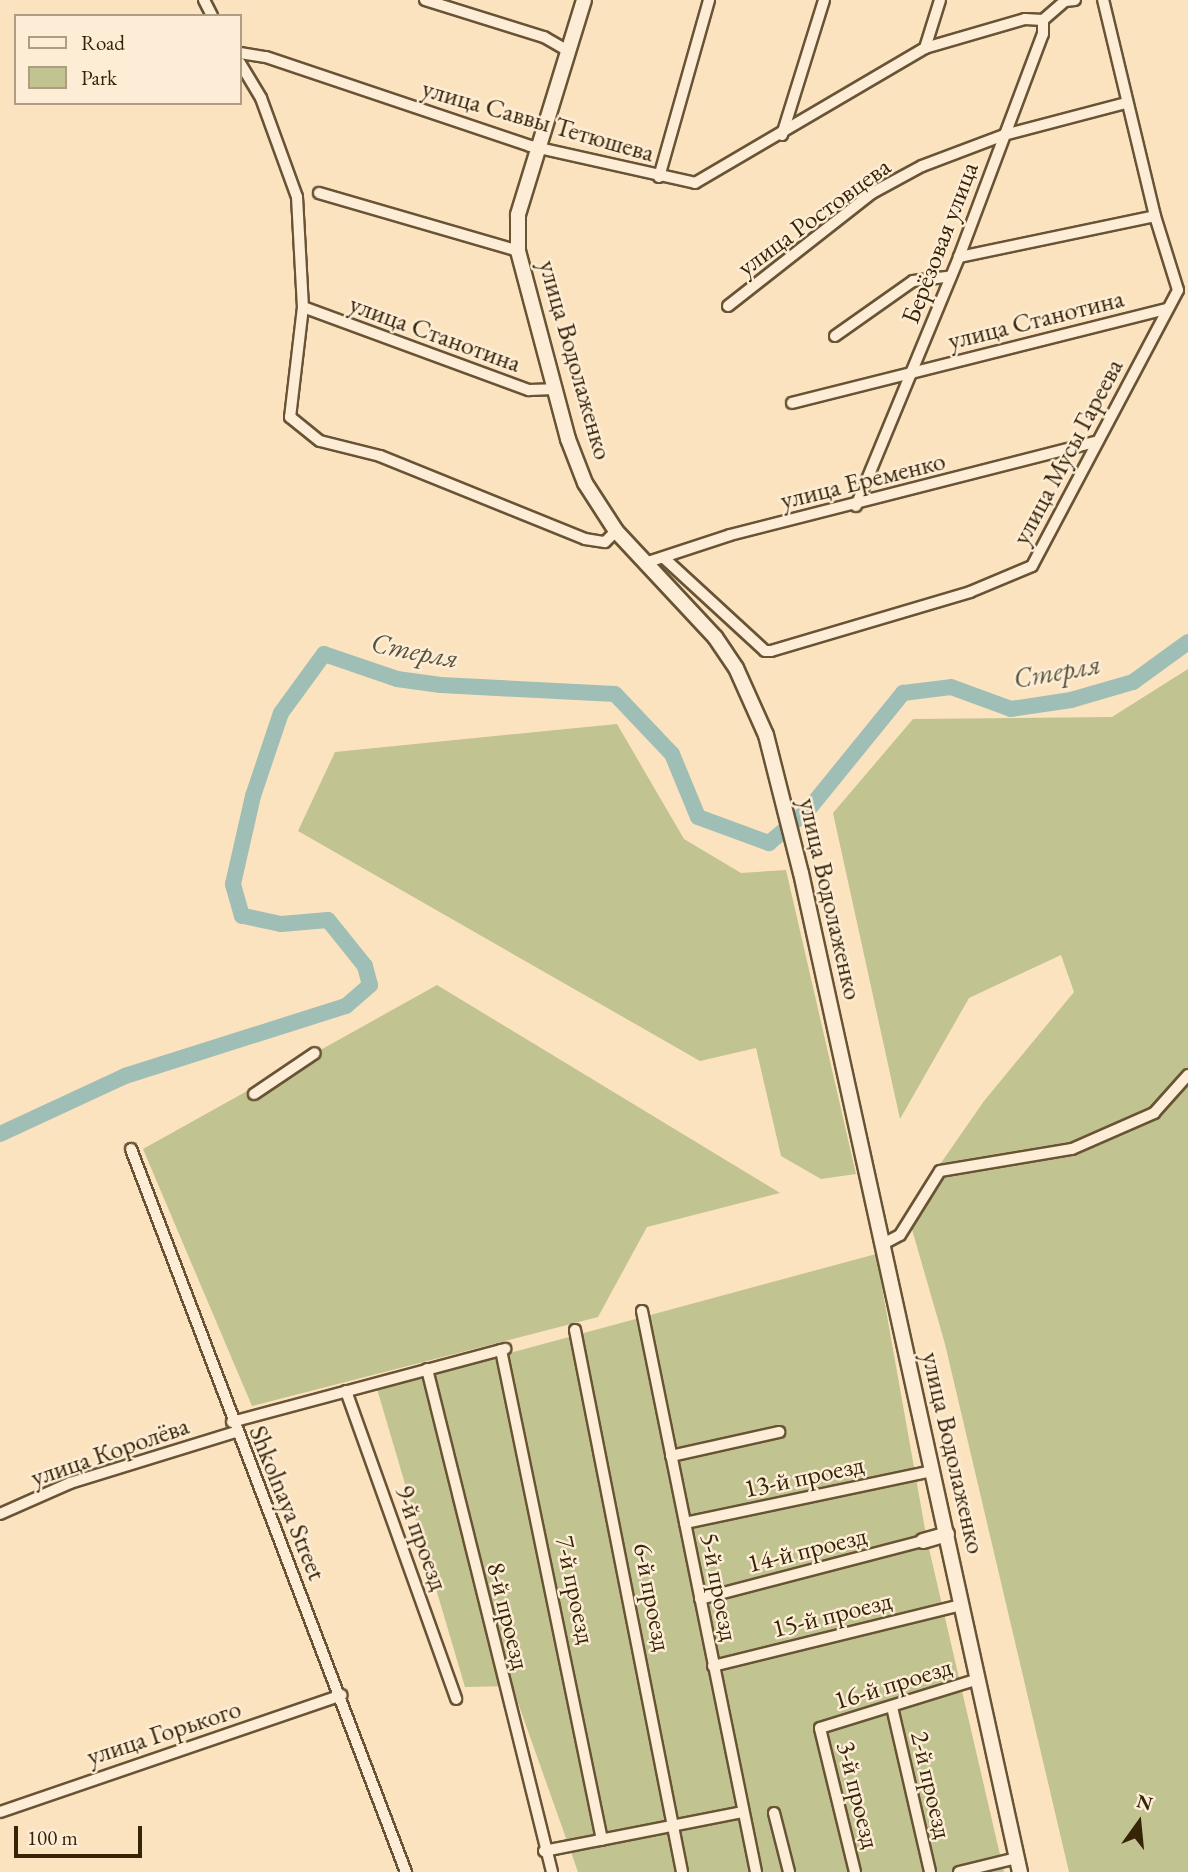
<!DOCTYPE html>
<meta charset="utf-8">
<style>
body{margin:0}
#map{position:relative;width:1188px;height:1872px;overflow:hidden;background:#fce3c0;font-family:"EB Garamond",serif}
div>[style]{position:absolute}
.green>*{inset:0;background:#c1c391}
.river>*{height:16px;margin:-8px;padding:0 8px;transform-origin:8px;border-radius:8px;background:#9fbeb5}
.roads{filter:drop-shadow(2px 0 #685435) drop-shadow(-2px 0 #685435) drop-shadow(0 2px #685435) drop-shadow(0 -2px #685435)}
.street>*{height:10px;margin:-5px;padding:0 5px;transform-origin:5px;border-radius:5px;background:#fdedd6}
.secondary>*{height:14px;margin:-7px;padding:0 7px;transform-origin:7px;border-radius:7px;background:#fdedd6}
span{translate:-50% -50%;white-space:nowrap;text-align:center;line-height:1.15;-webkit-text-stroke:5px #fdedd6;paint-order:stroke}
.street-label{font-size:26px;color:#372407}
.water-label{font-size:28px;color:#56523b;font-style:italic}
.legend{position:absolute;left:14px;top:14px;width:228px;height:91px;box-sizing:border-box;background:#fdedd6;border:2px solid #ae9d83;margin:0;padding:9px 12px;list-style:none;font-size:21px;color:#372407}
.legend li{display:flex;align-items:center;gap:14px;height:35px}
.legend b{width:35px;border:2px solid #ae9d83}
.north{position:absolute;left:1104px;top:1788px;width:70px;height:70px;-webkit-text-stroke:5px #fdedd6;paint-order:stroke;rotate:15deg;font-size:19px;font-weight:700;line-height:28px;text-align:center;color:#372407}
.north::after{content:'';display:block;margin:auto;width:24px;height:32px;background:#372407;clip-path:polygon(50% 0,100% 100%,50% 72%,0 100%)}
.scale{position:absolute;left:14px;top:1826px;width:128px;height:32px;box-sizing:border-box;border:4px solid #372407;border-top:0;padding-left:9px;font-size:21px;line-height:24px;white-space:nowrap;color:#372407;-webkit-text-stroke:5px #fdedd6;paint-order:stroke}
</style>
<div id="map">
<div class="green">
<div style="clip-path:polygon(1188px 669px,1188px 1872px,1069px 1872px,945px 1344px,907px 1212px,984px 1101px,1074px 992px,1061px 955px,969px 998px,900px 1119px,833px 813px,913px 719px,1112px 717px)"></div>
<div style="clip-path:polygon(617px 724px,684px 839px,741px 873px,786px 870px,856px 1174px,821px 1179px,781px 1156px,756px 1048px,700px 1061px,298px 831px,335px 752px)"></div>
<div style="clip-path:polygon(437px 985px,780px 1193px,647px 1227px,598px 1317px,252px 1406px,143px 1149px)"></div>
<div style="clip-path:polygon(876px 1254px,927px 1540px,1004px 1872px,578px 1872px,512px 1686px,465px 1687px,377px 1389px)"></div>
</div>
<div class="river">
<div style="left:0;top:1134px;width:138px;rotate:-24.9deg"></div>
<div style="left:125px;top:1076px;width:232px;rotate:-17.6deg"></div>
<div style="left:346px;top:1006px;width:32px;rotate:-41deg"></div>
<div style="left:370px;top:985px;width:20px;rotate:-105deg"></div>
<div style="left:365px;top:966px;width:59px;rotate:-128.8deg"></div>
<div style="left:328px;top:920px;width:47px;rotate:175.1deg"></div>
<div style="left:281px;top:924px;width:40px;rotate:-168deg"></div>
<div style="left:242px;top:916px;width:33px;rotate:-106deg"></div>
<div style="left:233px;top:884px;width:90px;rotate:-77.2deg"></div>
<div style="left:253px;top:796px;width:88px;rotate:-71.4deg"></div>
<div style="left:281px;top:713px;width:73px;rotate:-53.9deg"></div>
<div style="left:324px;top:654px;width:77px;rotate:18.9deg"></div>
<div style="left:397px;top:679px;width:44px;rotate:7.8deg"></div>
<div style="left:441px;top:685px;width:174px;rotate:3deg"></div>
<div style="left:615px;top:694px;width:83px;rotate:46.5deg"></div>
<div style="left:672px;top:754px;width:68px;rotate:67.6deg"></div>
<div style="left:698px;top:817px;width:76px;rotate:20.1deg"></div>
<div style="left:769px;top:843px;width:51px;rotate:-40.2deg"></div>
<div style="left:808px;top:810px;width:151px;rotate:-50.9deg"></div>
<div style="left:903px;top:693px;width:48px;rotate:-7.1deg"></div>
<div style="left:951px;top:687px;width:64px;rotate:20.1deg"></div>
<div style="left:1011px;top:709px;width:61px;rotate:-8.5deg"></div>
<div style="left:1071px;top:700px;width:65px;rotate:-16.2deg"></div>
<div style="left:1133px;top:682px;width:68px;rotate:-36deg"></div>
</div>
<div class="roads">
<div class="street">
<div style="left:204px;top:0;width:18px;rotate:63deg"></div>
<div style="left:425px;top:0;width:125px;rotate:17.3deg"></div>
<div style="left:544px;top:37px;width:28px;rotate:30deg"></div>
<div style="left:1043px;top:20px;width:29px;rotate:-41deg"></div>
<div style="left:1065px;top:1px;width:10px;rotate:-6deg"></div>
<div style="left:925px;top:48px;width:50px;rotate:-72.6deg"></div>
<div style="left:240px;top:53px;width:26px;rotate:9deg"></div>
<div style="left:266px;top:57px;width:279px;rotate:18.6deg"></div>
<div style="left:530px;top:146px;width:169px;rotate:12.6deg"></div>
<div style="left:695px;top:183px;width:267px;rotate:-30.4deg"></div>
<div style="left:925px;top:48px;width:104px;rotate:-16.2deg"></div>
<div style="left:1025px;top:19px;width:18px;rotate:3deg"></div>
<div style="left:240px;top:63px;width:41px;rotate:59deg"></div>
<div style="left:261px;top:98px;width:105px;rotate:70deg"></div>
<div style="left:297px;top:197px;width:110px;rotate:86.9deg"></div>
<div style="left:303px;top:307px;width:111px;rotate:96.7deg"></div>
<div style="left:290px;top:417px;width:38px;rotate:39deg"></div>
<div style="left:320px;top:441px;width:62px;rotate:14deg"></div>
<div style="left:380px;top:456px;width:221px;rotate:22deg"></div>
<div style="left:585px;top:539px;width:20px;rotate:9deg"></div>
<div style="left:605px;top:542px;width:16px;rotate:-45deg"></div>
<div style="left:782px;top:135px;width:141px;rotate:-72.7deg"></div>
<div style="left:659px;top:177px;width:184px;rotate:-74.2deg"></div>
<div style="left:319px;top:193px;width:207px;rotate:16.2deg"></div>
<div style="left:959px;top:257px;width:200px;rotate:-11.8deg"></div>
<div style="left:728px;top:306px;width:183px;rotate:-38.1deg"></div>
<div style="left:872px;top:193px;width:57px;rotate:-28.4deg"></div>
<div style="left:922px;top:166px;width:88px;rotate:-20.7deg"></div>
<div style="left:1004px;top:135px;width:126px;rotate:-14.7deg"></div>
<div style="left:303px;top:307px;width:241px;rotate:20.2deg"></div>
<div style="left:529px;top:390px;width:25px;rotate:-2deg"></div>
<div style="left:835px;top:336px;width:95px;rotate:-35.2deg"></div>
<div style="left:913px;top:281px;width:38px;rotate:-7deg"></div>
<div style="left:792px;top:403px;width:387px;rotate:-14.1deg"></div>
<div style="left:856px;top:506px;width:269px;rotate:-67.5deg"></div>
<div style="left:959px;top:257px;width:238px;rotate:-69.4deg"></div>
<div style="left:1043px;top:34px;width:14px;rotate:-90deg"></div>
<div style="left:664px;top:558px;width:137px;rotate:42.6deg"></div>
<div style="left:765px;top:651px;width:6px"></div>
<div style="left:771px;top:651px;width:208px;rotate:-16.5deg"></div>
<div style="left:970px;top:592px;width:67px;rotate:-22.8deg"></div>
<div style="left:1032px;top:566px;width:312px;rotate:-62.1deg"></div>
<div style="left:1178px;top:290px;width:77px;rotate:-107.3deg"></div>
<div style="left:1155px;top:216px;width:222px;rotate:-103.5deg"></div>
<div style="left:645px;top:563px;width:89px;rotate:-18.2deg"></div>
<div style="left:730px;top:535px;width:376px;rotate:-14.3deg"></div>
<div style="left:254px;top:1094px;width:73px;rotate:-33.9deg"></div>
<div style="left:131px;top:1149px;width:774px;rotate:69.18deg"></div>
<div style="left:883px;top:1244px;width:19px;rotate:-28deg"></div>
<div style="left:900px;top:1235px;width:75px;rotate:-58deg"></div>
<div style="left:940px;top:1171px;width:134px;rotate:-9.5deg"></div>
<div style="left:1072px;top:1149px;width:90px;rotate:-23.7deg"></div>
<div style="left:1154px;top:1113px;width:51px;rotate:-48.2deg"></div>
<div style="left:642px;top:1311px;width:572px;rotate:78.51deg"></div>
<div style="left:575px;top:1330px;width:552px;rotate:78.83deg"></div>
<div style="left:501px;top:1350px;width:500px;rotate:78.35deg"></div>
<div style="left:427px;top:1369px;width:518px;rotate:76.04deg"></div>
<div style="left:346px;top:1391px;width:327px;rotate:70.3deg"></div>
<div style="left:232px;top:1422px;width:283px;rotate:-15deg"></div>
<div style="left:671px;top:1456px;width:111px;rotate:-12.5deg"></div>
<div style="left:0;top:1514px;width:77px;rotate:-23.9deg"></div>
<div style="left:70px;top:1483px;width:174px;rotate:-17.1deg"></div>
<div style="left:685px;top:1523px;width:252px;rotate:-11.9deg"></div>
<div style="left:700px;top:1599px;width:230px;rotate:-14.6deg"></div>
<div style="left:713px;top:1666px;width:256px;rotate:-13.8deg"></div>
<div style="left:892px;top:1707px;width:169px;rotate:77deg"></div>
<div style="left:0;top:1812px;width:361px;rotate:-18.9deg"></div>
<div style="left:774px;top:1813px;width:61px;rotate:75.7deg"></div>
<div style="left:544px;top:1851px;width:203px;rotate:-11.1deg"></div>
<div style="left:855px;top:1872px;width:148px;rotate:-103.7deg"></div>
<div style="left:820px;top:1728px;width:165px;rotate:-17.2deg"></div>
<div style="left:959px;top:1872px;width:60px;rotate:-13.6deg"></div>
</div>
<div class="secondary">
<div style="left:584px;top:0;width:225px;rotate:107.1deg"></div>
<div style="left:518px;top:215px;width:36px;rotate:90deg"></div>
<div style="left:518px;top:251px;width:195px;rotate:75.1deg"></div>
<div style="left:568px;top:439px;width:47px;rotate:68.9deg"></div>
<div style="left:585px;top:483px;width:57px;rotate:57.1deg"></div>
<div style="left:616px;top:531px;width:145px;rotate:47deg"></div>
<div style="left:715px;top:637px;width:37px;rotate:56deg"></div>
<div style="left:736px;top:668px;width:73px;rotate:65.9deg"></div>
<div style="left:766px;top:735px;width:142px;rotate:75.8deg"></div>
<div style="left:801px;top:873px;width:1023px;rotate:77.64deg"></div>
<div style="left:923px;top:1541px;width:25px;rotate:-16deg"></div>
</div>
</div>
<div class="street-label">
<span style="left:538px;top:121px;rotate:16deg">улица Саввы Тетюшева</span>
<span style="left:814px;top:217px;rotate:-36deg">улица Ростовцева</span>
<span style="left:940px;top:243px;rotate:-69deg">Берёзовая улица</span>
<span style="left:1036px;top:320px;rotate:-14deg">улица Станотина</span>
<span style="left:435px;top:334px;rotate:20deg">улица Станотина</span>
<span style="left:575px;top:360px;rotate:74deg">улица Водолаженко</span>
<span style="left:1068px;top:452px;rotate:-62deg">улица Мусы Гареева</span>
<span style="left:863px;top:481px;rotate:-14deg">улица Еременко</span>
<span style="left:830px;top:899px;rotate:77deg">улица Водолаженко</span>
<span style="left:110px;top:1452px;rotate:-19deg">улица Королёва</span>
<span style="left:953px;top:1453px;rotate:77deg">улица Водолаженко</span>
<span style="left:804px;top:1477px;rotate:-12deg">13-й проезд</span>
<span style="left:287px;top:1503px;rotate:68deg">Shkolnaya Street</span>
<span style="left:421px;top:1538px;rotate:70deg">9-й проезд</span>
<span style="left:807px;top:1550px;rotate:-14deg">14-й проезд</span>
<span style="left:719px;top:1587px;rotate:79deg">5-й проезд</span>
<span style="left:575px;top:1590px;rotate:78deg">7-й проезд</span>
<span style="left:652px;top:1597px;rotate:79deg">6-й проезд</span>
<span style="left:832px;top:1615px;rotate:-14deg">15-й проезд</span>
<span style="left:508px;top:1616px;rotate:76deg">8-й проезд</span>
<span style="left:893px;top:1684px;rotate:-17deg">16-й проезд</span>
<span style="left:164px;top:1733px;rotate:-18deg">улица Горького</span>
<span style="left:931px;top:1785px;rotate:77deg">2-й проезд</span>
<span style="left:858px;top:1795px;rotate:76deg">3-й проезд</span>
</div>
<div class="water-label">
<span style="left:415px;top:650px;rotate:11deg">Стерля</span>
<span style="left:1057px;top:671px;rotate:-10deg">Стерля</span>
</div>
<ul class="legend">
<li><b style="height:9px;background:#fdedd6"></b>Road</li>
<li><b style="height:19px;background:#c1c391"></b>Park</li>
</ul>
<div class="north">N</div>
<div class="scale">100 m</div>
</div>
